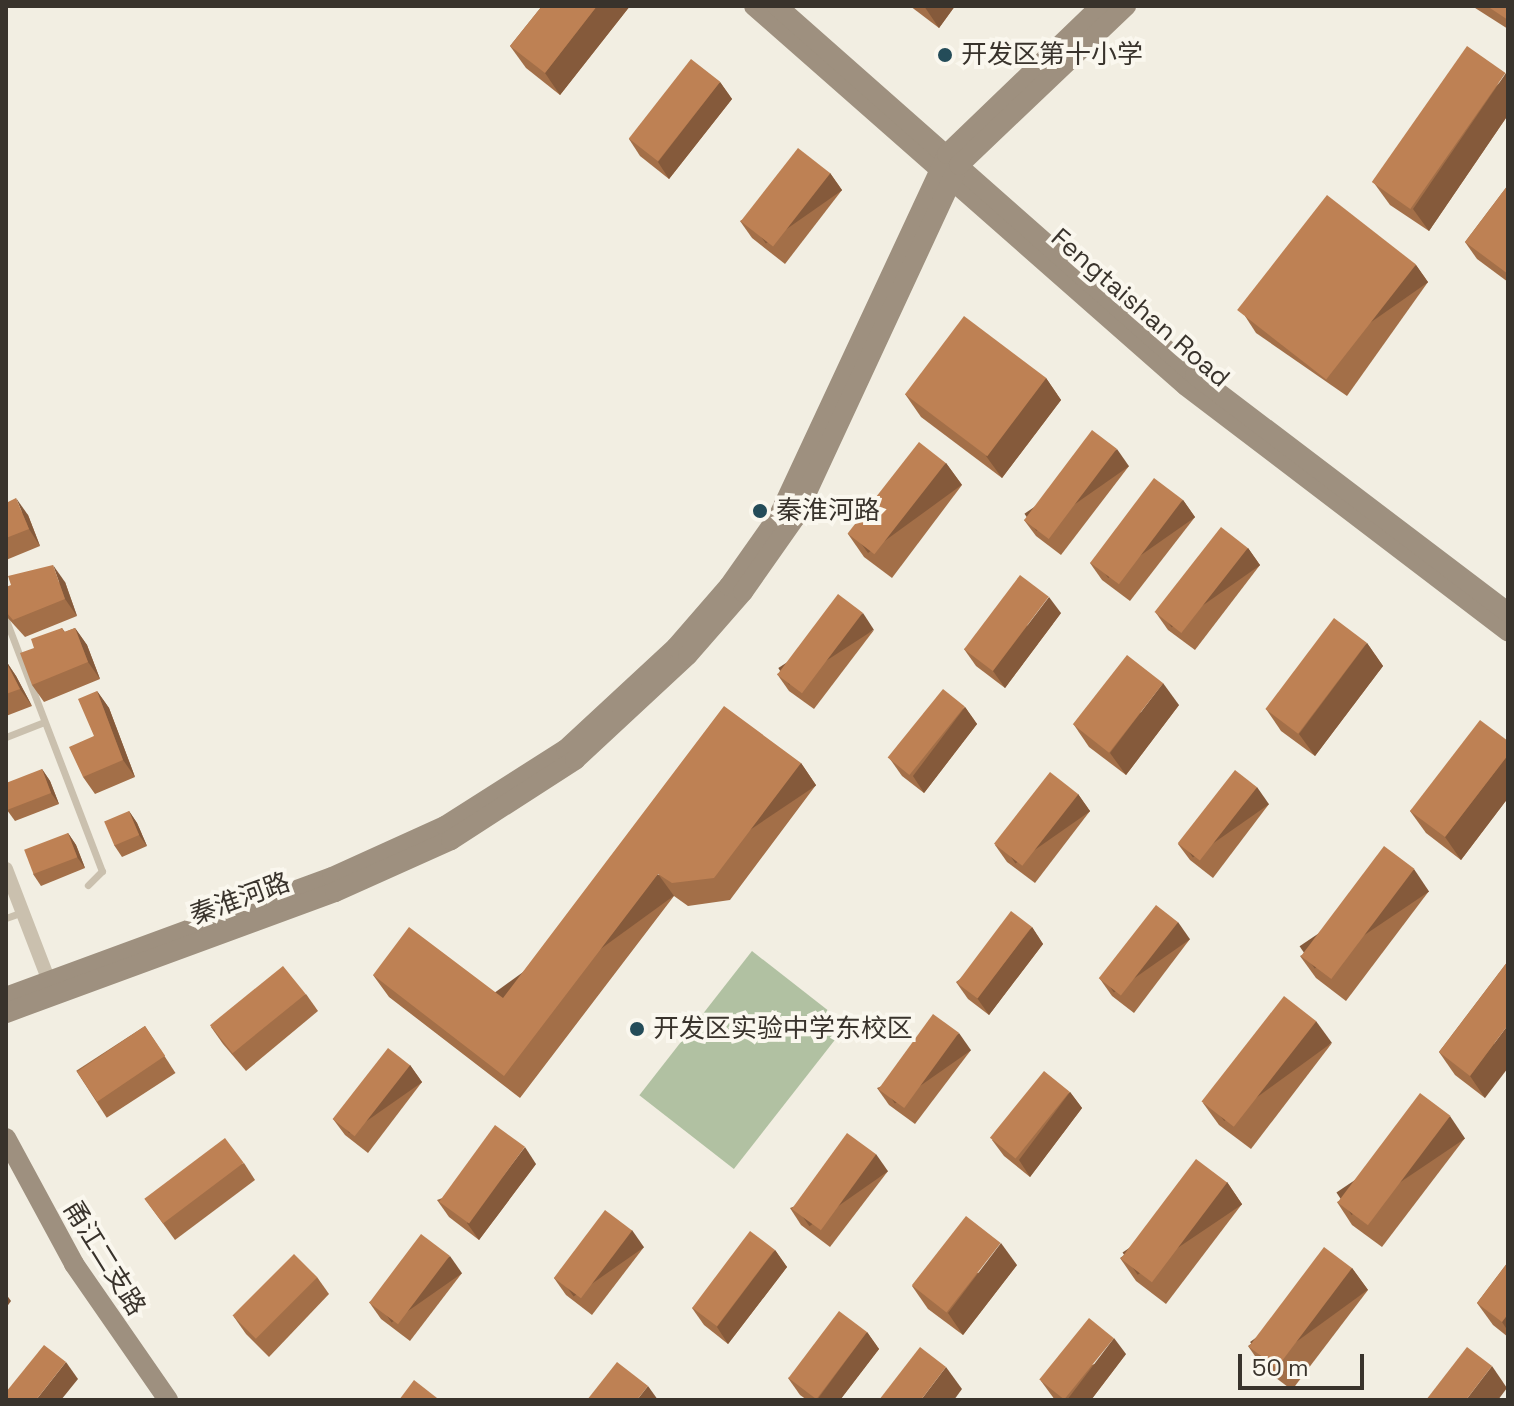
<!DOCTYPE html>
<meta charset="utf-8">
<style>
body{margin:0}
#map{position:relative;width:1514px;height:1406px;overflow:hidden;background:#f2eee2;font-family:"Space Grotesk","Noto Sans SC",sans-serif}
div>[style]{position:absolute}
.green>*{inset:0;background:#b1c1a2;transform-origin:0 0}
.lane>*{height:7px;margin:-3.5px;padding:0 3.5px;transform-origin:3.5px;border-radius:3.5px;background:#cac0ae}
.street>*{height:14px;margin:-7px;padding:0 7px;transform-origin:7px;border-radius:7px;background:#cac0ae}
.secondary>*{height:20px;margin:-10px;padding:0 10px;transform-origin:10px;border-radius:10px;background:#9e907f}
.wall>*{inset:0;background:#a36f48;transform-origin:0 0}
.shaded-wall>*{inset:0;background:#855a3b;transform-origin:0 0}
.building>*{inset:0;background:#be8154;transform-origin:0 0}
.dots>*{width:22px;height:22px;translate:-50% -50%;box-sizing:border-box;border:4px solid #faf7ee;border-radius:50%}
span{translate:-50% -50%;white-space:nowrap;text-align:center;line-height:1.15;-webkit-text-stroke:8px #faf7ee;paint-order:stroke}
.poi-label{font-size:26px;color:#39332c}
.left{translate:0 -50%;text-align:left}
.street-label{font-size:26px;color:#39332c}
.frame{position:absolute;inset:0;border:8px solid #39332c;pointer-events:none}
.scale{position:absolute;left:1238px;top:1354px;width:126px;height:36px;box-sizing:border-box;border:4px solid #39332c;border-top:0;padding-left:10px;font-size:24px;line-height:28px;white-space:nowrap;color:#39332c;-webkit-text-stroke:6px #faf7ee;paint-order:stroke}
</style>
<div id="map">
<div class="green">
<div style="left:752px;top:951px;width:120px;height:183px;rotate:38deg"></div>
</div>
<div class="lane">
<div style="left:6px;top:620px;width:269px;rotate:69.1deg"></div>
<div style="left:102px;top:871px;width:20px;rotate:135deg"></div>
<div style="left:6px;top:737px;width:41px;rotate:-21.5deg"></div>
<div style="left:6px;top:918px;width:15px;rotate:-20deg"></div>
</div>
<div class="street">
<div style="left:6px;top:869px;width:120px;rotate:69deg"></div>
</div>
<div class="secondary">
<div style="left:754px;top:6px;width:575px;rotate:41.34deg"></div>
<div style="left:1186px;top:386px;width:405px;rotate:37.3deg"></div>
<div style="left:777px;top:6px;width:558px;rotate:41.44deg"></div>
<div style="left:1195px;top:375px;width:393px;rotate:37.2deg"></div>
<div style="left:6px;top:997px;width:347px;rotate:-20.2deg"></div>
<div style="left:332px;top:877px;width:124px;rotate:-24.3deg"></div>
<div style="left:445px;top:826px;width:143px;rotate:-32.5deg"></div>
<div style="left:566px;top:749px;width:150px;rotate:-42.8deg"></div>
<div style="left:676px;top:647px;width:81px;rotate:-49deg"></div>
<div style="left:729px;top:586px;width:87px;rotate:-54.8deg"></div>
<div style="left:779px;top:515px;width:398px;rotate:-65deg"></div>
<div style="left:947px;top:154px;width:214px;rotate:-43.9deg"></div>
<div style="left:6px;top:1013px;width:351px;rotate:-20.2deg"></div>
<div style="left:335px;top:892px;width:127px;rotate:-24.1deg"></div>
<div style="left:451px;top:840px;width:148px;rotate:-32.8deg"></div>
<div style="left:575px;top:760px;width:154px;rotate:-42.9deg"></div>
<div style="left:688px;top:655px;width:84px;rotate:-48.9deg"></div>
<div style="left:743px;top:592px;width:90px;rotate:-54.9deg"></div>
<div style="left:795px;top:518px;width:389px;rotate:-65.1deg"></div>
<div style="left:959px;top:165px;width:231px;rotate:-43.6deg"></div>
<div style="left:6px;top:1138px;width:143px;rotate:61.6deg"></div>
<div style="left:74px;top:1264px;width:165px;rotate:55.3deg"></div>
</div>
<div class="wall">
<div style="clip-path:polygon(542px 6px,630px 6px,560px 95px,526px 68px,510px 46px)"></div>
<div style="clip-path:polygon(910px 6px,955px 6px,939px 28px)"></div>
<div style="clip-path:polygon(1472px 6px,1508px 6px,1508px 29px)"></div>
<div style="clip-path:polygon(1508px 76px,1508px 115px,1429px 231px,1390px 205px,1374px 183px)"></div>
<div style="clip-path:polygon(720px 82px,732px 99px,669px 179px,640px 156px,629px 139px)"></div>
<div style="clip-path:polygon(830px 173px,842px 190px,785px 264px,752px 238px,740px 221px)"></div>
<div style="clip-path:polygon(1508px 185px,1508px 282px,1477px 259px,1465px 242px)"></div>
<div style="clip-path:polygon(1416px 265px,1428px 282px,1347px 396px,1256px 333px,1245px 316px)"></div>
<div style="clip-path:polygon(1046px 378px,1061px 400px,1002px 478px,921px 417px,905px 394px)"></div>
<div style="clip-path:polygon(946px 463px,962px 485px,892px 578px,864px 557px,848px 534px)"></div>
<div style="clip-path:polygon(1129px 466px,1061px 555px,1036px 536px,1024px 520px)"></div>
<div style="clip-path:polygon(1183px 500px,1195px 517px,1130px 601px,1102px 580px,1090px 563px)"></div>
<div style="clip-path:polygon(6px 503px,28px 515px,40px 546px,6px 560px)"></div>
<div style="clip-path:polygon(1248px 548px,1260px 565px,1195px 650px,1168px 630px,1156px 613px)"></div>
<div style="clip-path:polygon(65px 582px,77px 616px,25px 637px,6px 616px,6px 587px)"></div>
<div style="clip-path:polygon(1061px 613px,1005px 688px,976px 666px,964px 649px)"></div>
<div style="clip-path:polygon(62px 628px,65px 632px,75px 628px,87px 645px,100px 679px,44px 702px,32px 685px,34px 648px)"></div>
<div style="clip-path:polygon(874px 630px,814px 709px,789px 691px,777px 674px)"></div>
<div style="clip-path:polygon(1367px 643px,1383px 666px,1315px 756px,1281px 731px,1266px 709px)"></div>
<div style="clip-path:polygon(6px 661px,16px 676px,32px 706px,6px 716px)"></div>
<div style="clip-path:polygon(97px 691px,109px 708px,135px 777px,95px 794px,83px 777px,94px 736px)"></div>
<div style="clip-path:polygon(1179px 705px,1126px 775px,1089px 747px,1074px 725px)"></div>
<div style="clip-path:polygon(965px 707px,977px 724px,924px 793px,902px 776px,890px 759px)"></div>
<div style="clip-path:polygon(1508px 741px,1508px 798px,1461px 860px,1426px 833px,1410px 811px)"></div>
<div style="clip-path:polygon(801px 763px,816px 785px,730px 900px,688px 906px,674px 896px,520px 1098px,389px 997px,373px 975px,503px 998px)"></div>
<div style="clip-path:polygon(42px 769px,50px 781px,59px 804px,15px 821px,7px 810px)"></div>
<div style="clip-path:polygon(1078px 794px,1090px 811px,1035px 883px,1007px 862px,995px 845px)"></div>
<div style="clip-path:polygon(1269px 804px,1213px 878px,1190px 860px,1178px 844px)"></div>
<div style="clip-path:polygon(129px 811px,137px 823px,147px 846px,122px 857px,114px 845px)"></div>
<div style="clip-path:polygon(68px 833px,76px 845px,85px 868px,41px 886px,33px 874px)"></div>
<div style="clip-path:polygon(1429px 891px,1346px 1001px,1316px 978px,1300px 956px)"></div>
<div style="clip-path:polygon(1032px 927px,1043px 944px,989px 1015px,968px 999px,956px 982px)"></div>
<div style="clip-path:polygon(1190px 939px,1134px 1013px,1112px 996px,1100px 979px)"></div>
<div style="clip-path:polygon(1508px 961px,1485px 1098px,1455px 1075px,1439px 1052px)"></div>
<div style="clip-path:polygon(306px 994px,318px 1011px,246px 1071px,223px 1044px,211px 1027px)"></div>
<div style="left:145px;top:1026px;width:56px;height:82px;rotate:57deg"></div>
<div style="clip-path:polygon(1332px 1043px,1251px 1149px,1219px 1125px,1203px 1103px)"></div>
<div style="clip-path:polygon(971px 1050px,915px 1124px,889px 1105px,877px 1088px)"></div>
<div style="clip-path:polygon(410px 1065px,422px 1082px,368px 1153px,345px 1135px,333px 1119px)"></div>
<div style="clip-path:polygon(1070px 1092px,1082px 1108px,1030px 1177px,1004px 1156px,992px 1140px)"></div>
<div style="clip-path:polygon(1465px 1138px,1382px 1247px,1352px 1225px,1337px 1202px)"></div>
<div style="clip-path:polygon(244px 1163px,255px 1180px,175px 1240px,145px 1199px)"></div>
<div style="clip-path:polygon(536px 1164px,479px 1240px,449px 1217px,437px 1200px)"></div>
<div style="clip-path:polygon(888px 1171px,830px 1247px,801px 1225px,790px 1208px)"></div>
<div style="clip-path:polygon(1227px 1182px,1242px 1204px,1166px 1304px,1136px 1281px,1120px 1258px)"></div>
<div style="clip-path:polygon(644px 1247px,592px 1315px,566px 1295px,554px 1278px)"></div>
<div style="clip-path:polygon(775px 1250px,787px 1267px,728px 1344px,704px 1325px,692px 1308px)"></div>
<div style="clip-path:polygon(1508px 1262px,1508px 1337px,1493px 1325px,1477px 1303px)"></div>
<div style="clip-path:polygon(1017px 1265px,963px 1335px,928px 1309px,912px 1286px)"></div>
<div style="clip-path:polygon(1352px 1268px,1368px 1290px,1292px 1390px,1264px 1369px,1248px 1346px)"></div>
<div style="clip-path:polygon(462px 1273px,410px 1341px,381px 1319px,369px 1302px)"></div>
<div style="clip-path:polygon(317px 1277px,329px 1294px,269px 1357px,246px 1334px,234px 1317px)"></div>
<div style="clip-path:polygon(867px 1332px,879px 1349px,840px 1400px,807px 1400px,800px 1395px,788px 1378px)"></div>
<div style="clip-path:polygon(1126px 1354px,1091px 1400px,1055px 1400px,1041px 1381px)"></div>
</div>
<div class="shaded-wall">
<div style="clip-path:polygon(597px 6px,630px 6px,560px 95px,545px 73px)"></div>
<div style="clip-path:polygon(924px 6px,955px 6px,939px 28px)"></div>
<div style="clip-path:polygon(1506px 73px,1508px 76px,1508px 115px,1429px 231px,1413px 209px)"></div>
<div style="clip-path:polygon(720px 82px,732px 99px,669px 179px,658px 162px)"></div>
<div style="left:830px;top:173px;width:21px;height:93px;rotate:55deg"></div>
<div style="left:1416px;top:265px;width:21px;height:140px;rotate:55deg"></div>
<div style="clip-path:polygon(1046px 378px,1061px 400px,1002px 478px,986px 456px)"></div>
<div style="left:1117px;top:449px;width:21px;height:113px;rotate:55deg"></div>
<div style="left:946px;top:463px;width:27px;height:116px;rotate:54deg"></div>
<div style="clip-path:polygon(16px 498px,28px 515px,40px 546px,29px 529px)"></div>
<div style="left:1183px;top:500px;width:21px;height:106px;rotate:55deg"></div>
<div style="left:1248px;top:548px;width:21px;height:108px;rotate:55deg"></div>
<div style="clip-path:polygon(53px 565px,65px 582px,77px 616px,65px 599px)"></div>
<div style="clip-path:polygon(1049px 597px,1061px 613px,1005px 688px,993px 671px)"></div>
<div style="left:863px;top:613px;width:20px;height:101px;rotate:57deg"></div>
<div style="clip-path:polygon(75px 628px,87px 645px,100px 679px,88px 662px)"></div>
<div style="clip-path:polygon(1367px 643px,1383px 666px,1315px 756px,1299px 734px)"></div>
<div style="clip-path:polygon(6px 661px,16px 676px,32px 706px,20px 689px)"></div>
<div style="clip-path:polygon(1163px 683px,1179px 705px,1126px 775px,1110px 753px)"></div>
<div style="clip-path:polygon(97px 691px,109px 708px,135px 777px,123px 760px)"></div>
<div style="clip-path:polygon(965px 707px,977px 724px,924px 793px,913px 776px)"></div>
<div style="clip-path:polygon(1508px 755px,1508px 798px,1461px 860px,1445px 837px)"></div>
<div style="left:801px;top:763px;width:27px;height:144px;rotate:56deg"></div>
<div style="clip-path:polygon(42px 769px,50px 781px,59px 804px,51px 793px)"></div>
<div style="left:1257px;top:787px;width:21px;height:93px;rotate:55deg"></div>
<div style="left:1078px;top:794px;width:21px;height:91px;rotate:55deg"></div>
<div style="clip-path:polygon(129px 811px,137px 823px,147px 846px,139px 835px)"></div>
<div style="clip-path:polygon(68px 833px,76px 845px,85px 868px,77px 857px)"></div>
<div style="left:1414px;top:869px;width:27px;height:138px;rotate:56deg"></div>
<div style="left:658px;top:874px;width:27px;height:254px;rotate:54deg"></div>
<div style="left:1178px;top:922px;width:21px;height:93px;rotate:55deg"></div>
<div style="clip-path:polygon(1032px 927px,1043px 944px,989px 1015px,977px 998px)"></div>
<div style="left:1316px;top:1021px;width:27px;height:133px;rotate:54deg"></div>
<div style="clip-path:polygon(1508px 1025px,1508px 1068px,1485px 1098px,1470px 1076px)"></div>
<div style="left:959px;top:1033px;width:21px;height:93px;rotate:55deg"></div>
<div style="left:410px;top:1065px;width:21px;height:89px;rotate:55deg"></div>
<div style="clip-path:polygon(1070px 1092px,1082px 1108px,1030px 1177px,1019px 1160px)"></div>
<div style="left:1450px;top:1116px;width:27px;height:137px;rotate:56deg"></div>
<div style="clip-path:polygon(525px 1147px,536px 1164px,479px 1240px,467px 1223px)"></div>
<div style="left:876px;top:1154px;width:21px;height:96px;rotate:55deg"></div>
<div style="left:1227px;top:1182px;width:27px;height:126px;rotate:56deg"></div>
<div style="left:632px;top:1230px;width:21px;height:86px;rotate:55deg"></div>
<div style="clip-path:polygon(1001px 1243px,1017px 1265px,963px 1335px,948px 1313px)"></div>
<div style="clip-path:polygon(775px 1250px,787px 1267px,728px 1344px,717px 1327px)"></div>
<div style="left:450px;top:1256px;width:21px;height:86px;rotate:55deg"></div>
<div style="left:1352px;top:1268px;width:27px;height:126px;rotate:54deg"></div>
<div style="clip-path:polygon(6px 1294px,11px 1301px,6px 1308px)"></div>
<div style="clip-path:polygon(1508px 1314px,1508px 1331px,1502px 1322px)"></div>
<div style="clip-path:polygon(867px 1332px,879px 1349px,840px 1400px,817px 1400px)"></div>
<div style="clip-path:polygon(1114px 1338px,1126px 1354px,1091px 1400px,1067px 1400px)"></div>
<div style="clip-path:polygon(66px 1362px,78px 1379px,61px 1400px,36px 1400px)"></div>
<div style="clip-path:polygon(1492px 1366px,1507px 1388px,1498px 1400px,1466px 1400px)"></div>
<div style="clip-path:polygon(946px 1367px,962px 1389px,954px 1400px,921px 1400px)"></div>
<div style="clip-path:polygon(648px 1386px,658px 1400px,637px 1400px)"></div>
</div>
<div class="building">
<div style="clip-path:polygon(542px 6px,597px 6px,545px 73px,510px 46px)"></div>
<div style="clip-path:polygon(1487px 6px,1508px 6px,1508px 20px)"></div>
<div style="left:1467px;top:46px;width:47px;height:166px;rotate:35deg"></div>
<div style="left:691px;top:59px;width:37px;height:101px;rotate:38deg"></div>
<div style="left:798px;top:148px;width:41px;height:93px;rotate:38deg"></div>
<div style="clip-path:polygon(1508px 185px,1508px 274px,1465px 242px)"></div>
<div style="left:1327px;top:195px;width:113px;height:146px;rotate:38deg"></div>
<div style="left:964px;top:316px;width:103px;height:98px;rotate:37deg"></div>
<div style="left:1092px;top:430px;width:31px;height:113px;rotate:37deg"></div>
<div style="left:919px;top:442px;width:34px;height:116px;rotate:38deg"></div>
<div style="left:1154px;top:478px;width:36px;height:106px;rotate:37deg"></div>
<div style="clip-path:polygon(16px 498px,29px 529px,6px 538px,6px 503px)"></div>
<div style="left:1221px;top:527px;width:34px;height:108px;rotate:38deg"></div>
<div style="clip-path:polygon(53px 565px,65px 599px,13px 620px,6px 612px,6px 587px,11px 585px,8px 576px)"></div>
<div style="left:1020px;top:575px;width:36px;height:93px;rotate:37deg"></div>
<div style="left:838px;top:594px;width:31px;height:101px;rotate:37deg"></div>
<div style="left:1334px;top:618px;width:41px;height:114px;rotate:37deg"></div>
<div style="clip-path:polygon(62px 628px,64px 632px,75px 628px,88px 662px,32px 685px,20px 653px,34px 648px,31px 639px)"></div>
<div style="left:1127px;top:655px;width:46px;height:88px;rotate:38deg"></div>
<div style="clip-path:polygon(6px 662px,20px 689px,6px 694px)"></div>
<div style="left:943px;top:689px;width:28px;height:88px;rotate:39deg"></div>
<div style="clip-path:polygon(97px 691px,123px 760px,83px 777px,69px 747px,94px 736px,78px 699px)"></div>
<div style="clip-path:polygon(724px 706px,801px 763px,714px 878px,672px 883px,658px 874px,504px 1076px,373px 975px,409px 927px,503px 998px)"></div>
<div style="clip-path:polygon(1480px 720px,1508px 741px,1508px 755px,1445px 837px,1410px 811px)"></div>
<div style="clip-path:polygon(42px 769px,51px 793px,7px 810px,6px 807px,6px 783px)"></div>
<div style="left:1235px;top:770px;width:28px;height:93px;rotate:38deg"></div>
<div style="left:1050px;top:772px;width:36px;height:91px;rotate:38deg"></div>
<div style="left:129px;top:811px;width:26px;height:27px;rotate:67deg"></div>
<div style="left:68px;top:833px;width:26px;height:47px;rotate:69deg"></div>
<div style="left:1384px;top:846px;width:38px;height:138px;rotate:37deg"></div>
<div style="left:1156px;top:905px;width:28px;height:93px;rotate:38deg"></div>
<div style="left:1011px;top:911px;width:26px;height:90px;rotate:37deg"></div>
<div style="clip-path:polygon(1508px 961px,1508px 1025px,1470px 1076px,1439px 1052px)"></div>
<div style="left:283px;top:966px;width:36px;height:94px;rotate:51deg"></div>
<div style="left:1284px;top:996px;width:41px;height:134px;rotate:38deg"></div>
<div style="left:933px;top:1014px;width:32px;height:93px;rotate:36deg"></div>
<div style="left:145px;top:1026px;width:36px;height:82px;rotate:56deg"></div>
<div style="left:388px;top:1048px;width:28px;height:90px;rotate:38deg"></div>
<div style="left:1044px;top:1071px;width:33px;height:86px;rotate:39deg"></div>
<div style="left:1420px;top:1093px;width:38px;height:137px;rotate:37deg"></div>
<div style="left:495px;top:1125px;width:37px;height:95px;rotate:36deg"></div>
<div style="left:847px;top:1133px;width:36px;height:94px;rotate:36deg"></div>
<div style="left:225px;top:1138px;width:31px;height:101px;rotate:53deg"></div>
<div style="left:1196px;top:1159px;width:39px;height:125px;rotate:37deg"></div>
<div style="left:605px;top:1210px;width:34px;height:85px;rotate:37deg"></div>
<div style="left:966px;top:1216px;width:44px;height:88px;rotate:38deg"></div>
<div style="left:750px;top:1231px;width:31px;height:96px;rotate:37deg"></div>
<div style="left:421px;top:1234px;width:36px;height:86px;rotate:37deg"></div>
<div style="left:1324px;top:1247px;width:35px;height:125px;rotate:37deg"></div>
<div style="left:294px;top:1254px;width:33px;height:87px;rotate:45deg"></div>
<div style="clip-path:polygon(1508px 1262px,1508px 1314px,1502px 1322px,1477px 1303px)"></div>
<div style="left:839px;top:1311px;width:35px;height:84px;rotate:37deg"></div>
<div style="left:1089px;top:1318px;width:32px;height:79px;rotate:39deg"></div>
<div style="clip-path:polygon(44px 1345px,66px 1362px,36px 1400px,6px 1400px,6px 1392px)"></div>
<div style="clip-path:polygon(920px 1347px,946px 1367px,921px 1400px,879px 1400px)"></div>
<div style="clip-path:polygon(1467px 1347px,1492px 1366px,1466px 1400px,1426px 1400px)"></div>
<div style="clip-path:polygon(617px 1362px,648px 1386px,637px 1400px,587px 1400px)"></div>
<div style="clip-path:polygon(414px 1380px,437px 1398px,436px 1400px,399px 1400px)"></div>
</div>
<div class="dots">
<div style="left:945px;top:55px;background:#244c59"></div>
<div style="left:760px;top:511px;background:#244c59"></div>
<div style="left:637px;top:1029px;background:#244c59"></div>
</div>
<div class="poi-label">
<span class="left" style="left:961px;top:55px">开发区第十小学</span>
<span class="left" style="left:776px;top:511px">秦淮河路</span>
<span class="left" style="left:653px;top:1029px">开发区实验中学东校区</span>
</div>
<div class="street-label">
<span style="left:1140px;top:308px;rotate:41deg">Fengtaishan Road</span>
<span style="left:240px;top:899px;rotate:-20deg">秦淮河路</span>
<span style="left:104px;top:1258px;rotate:58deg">甬江二支路</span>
</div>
<div class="frame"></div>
<div class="scale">50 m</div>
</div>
